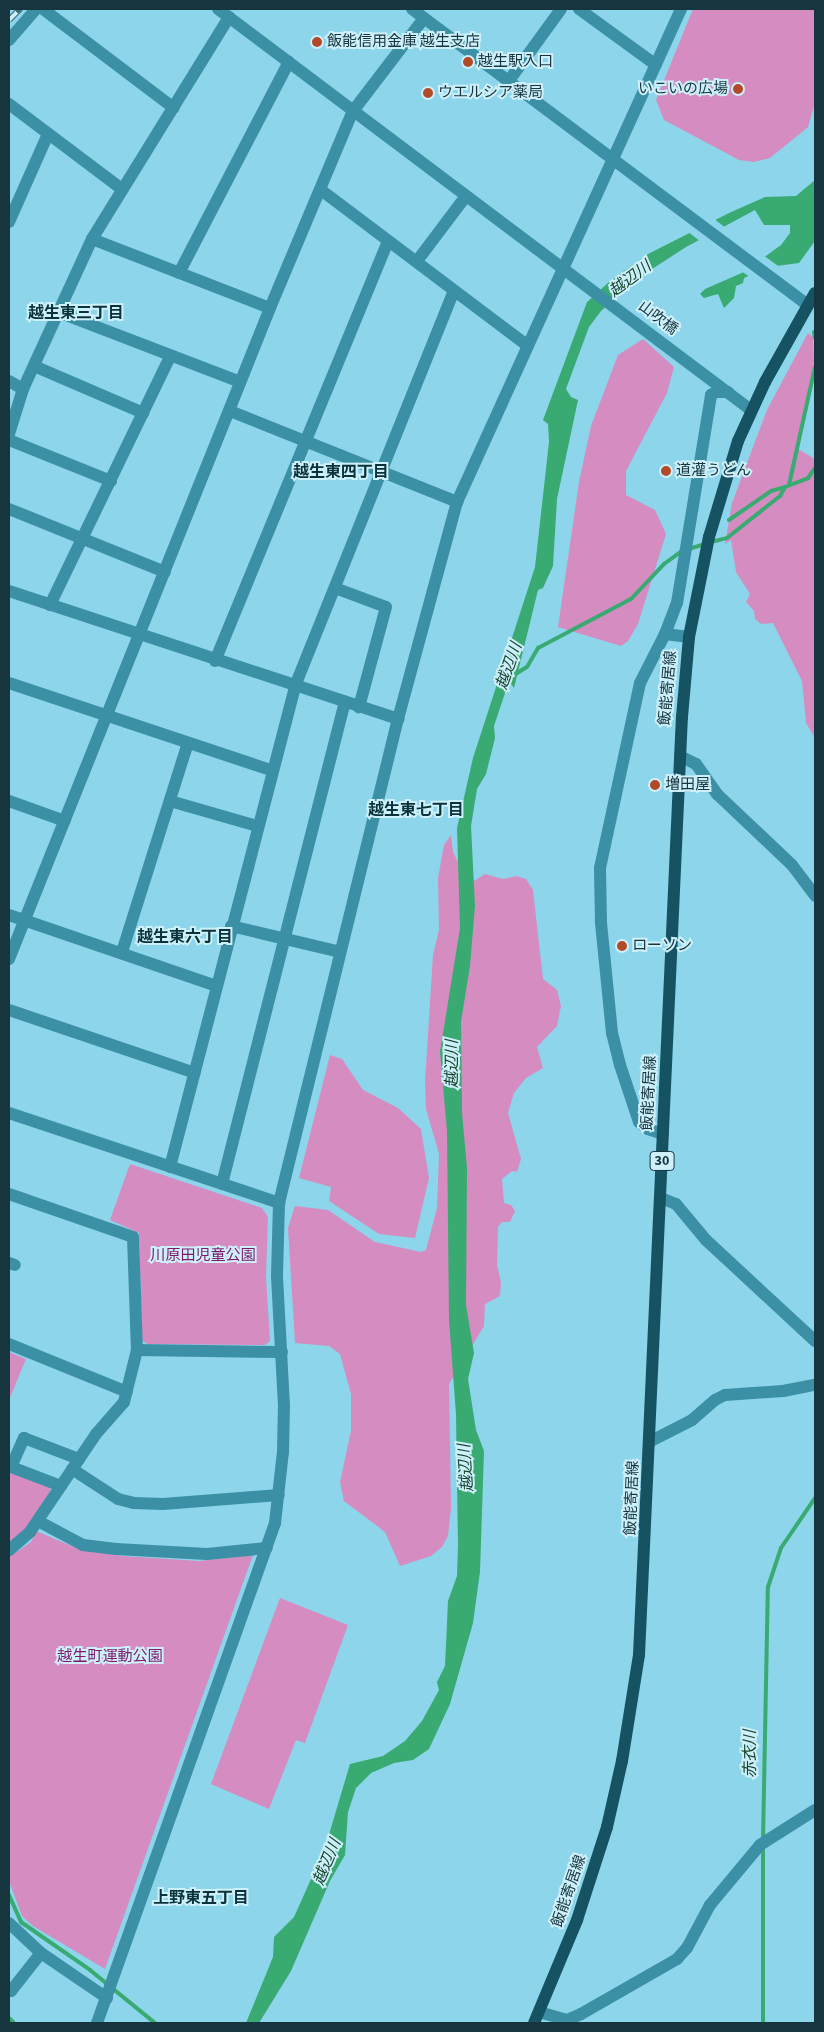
<!DOCTYPE html>
<meta charset="utf-8">
<style>
body{margin:0}
#map{position:relative;width:824px;height:2032px;overflow:hidden;background:#8dd5ea;font-family:"Source Sans 3","Noto Sans JP",sans-serif}
div>[style]{position:absolute}
.green>*{inset:0;background:#d58cc0}
.water>*{inset:0;background:#38aa72}
.pier>*{inset:0;background:#8dd5ea}
.stream>*{height:4px;margin:-2px;padding:0 2px;transform-origin:2px;border-radius:2px;background:#38aa72}
.minor>*{height:12px;margin:-6px;padding:0 6px;transform-origin:6px;border-radius:6px;background:#3b90a6}
.major>*{height:12px;margin:-6px;padding:0 6px;transform-origin:6px;border-radius:6px;background:#155362}
.rail>*{height:5.5px;margin-top:-2.75px;transform-origin:0;background:repeating-linear-gradient(90deg,#cdf0fa 0 11px,#3d6975 0 22px);box-sizing:border-box;border-block:1px solid #3d6975}
.dots>*{width:14px;height:14px;translate:-50% -50%;box-sizing:border-box;border:2px solid #cdf0fa;border-radius:50%}
span{translate:-50% -50%;white-space:nowrap;text-align:center;line-height:1.15;-webkit-text-stroke:4px #cdf0fa;paint-order:stroke}
.shield-label span{padding:1px 4px;background:#cdf0fa;border:1px solid;border-radius:4px;-webkit-text-stroke-width:0}
.shield-label{font-size:14px;color:#17353e;font-weight:700}
.poi-label{font-size:15px;color:#17353e}
.left{translate:0 -50%;text-align:left}
.right{translate:-100% -50%;text-align:right}
.street-label{font-size:15px;color:#17353e}
.park-label{font-size:15px;color:#7e1669}
.water-label{font-size:16px;color:#16442c;font-style:italic}
.neighbourhood-label{font-size:16px;color:#09323b;font-weight:700}
.frame{position:absolute;inset:0;border:10px solid #17353e;pointer-events:none}
</style>
<div id="map">
<div class="green">
<div style="clip-path:polygon(693px 9px,815px 9px,815px 103px,808px 127px,770px 158px,754px 162px,739px 160px,664px 120px,656px 100px)"></div>
<div style="clip-path:polygon(808px 333px,813px 337px,814px 361px,798px 449px,815px 459px,815px 738px,806px 723px,802px 681px,773px 623px,761px 624px,755px 619px,754px 611px,746px 602px,750px 594px,736px 572px,731px 540px,725px 544px,732px 503px,767px 410px)"></div>
<div style="clip-path:polygon(643px 339px,674px 367px,667px 393px,626px 471px,626px 495px,655px 510px,666px 534px,638px 624px,628px 641px,621px 646px,558px 627px,579px 482px,591px 426px,618px 355px)"></div>
<div style="clip-path:polygon(451px 835px,453px 852px,461px 868px,474px 881px,485px 874px,503px 879px,517px 876px,526px 879px,533px 890px,543px 979px,557px 990px,561px 1006px,557px 1026px,537px 1047px,543px 1068px,526px 1078px,514px 1093px,508px 1113px,521px 1159px,517px 1172px,512px 1171px,502px 1179px,504px 1203px,511px 1205px,515px 1211px,510px 1222px,502px 1222px,498px 1227px,497px 1265px,501px 1282px,500px 1296px,485px 1304px,484px 1326px,449px 1384px,451px 1508px,448px 1536px,442px 1547px,431px 1556px,400px 1566px,385px 1532px,344px 1501px,340px 1482px,351px 1431px,351px 1394px,340px 1354px,329px 1346px,295px 1343px,288px 1228px,295px 1206px,328px 1210px,375px 1242px,421px 1252px,426px 1250px,437px 1208px,439px 1154px,426px 1109px,425px 1081px,433px 955px,439px 930px,438px 878px,444px 845px)"></div>
<div style="clip-path:polygon(330px 1055px,342px 1059px,363px 1090px,398px 1108px,421px 1129px,429px 1178px,415px 1238px,379px 1234px,329px 1201px,331px 1187px,299px 1178px)"></div>
<div style="clip-path:polygon(130px 1164px,262px 1208px,268px 1217px,266px 1277px,270px 1341px,265px 1345px,147px 1344px,142px 1340px,139px 1233px,110px 1220px)"></div>
<div style="clip-path:polygon(9px 1352px,26px 1359px,9px 1400px)"></div>
<div style="clip-path:polygon(9px 1468px,51px 1486px,50px 1492px,24px 1531px,9px 1543px)"></div>
<div style="clip-path:polygon(36px 1531px,79px 1549px,123px 1556px,199px 1561px,253px 1555px,105px 1969px,33px 1926px,22px 1916px,9px 1881px,9px 1557px,31px 1542px)"></div>
<div style="clip-path:polygon(280px 1598px,348px 1625px,305px 1743px,296px 1740px,269px 1809px,211px 1784px)"></div>
</div>
<div class="water">
<div style="clip-path:polygon(815px 180px,815px 241px,799px 263px,769px 267px,744px 278px,743px 283px,736px 286px,734px 298px,724px 308px,718px 294px,704px 298px,700px 294px,705px 289px,744px 272px,781px 245px,790px 233px,790px 225px,764px 225px,755px 210px,686px 247px,632px 282px,601px 311px,589px 327px,566px 389px,571px 397px,578px 400px,557px 499px,553px 566px,543px 588px,538px 590px,514px 688px,509px 681px,494px 726px,495px 738px,486px 774px,477px 789px,471px 826px,475px 906px,470px 966px,461px 1022px,462px 1113px,467px 1168px,466px 1305px,474px 1353px,468px 1379px,476px 1430px,484px 1451px,480px 1572px,473px 1623px,450px 1704px,429px 1749px,413px 1760px,394px 1763px,371px 1773px,356px 1788px,348px 1812px,345px 1855px,330px 1881px,291px 1971px,259px 2023px,246px 2023px,273px 1957px,274px 1937px,294px 1917px,325px 1848px,350px 1764px,383px 1756px,405px 1741px,422px 1721px,439px 1690px,437px 1682px,445px 1666px,448px 1601px,457px 1576px,458px 1545px,456px 1414px,449px 1320px,447px 1131px,440px 1052px,460px 928px,457px 828px,473px 758px,535px 567px,549px 442px,548px 424px,543px 420px,587px 302px,609px 282px,648px 254px,729px 213px,765px 197px,796px 196px)"></div>
</div>
<div class="pier">
<div style="clip-path:polygon(713px 218px,727px 229px,701px 242px,687px 231px)"></div>
<div style="clip-path:polygon(763px 255px,781px 268px,751px 278px,740px 270px)"></div>
</div>
<div class="stream">
<div style="left:814px;top:332px;width:6px;rotate:81deg"></div>
<div style="left:789px;top:485px;width:121px;rotate:-77.6deg"></div>
<div style="left:729px;top:520px;width:51px;rotate:-34.6deg"></div>
<div style="left:771px;top:491px;width:15px;rotate:-16deg"></div>
<div style="left:711px;top:542px;width:16px;rotate:-14deg"></div>
<div style="left:727px;top:538px;width:68px;rotate:-38.4deg"></div>
<div style="left:780px;top:496px;width:10px;rotate:-61deg"></div>
<div style="left:785px;top:487px;width:25px;rotate:-21deg"></div>
<div style="left:808px;top:478px;width:12px;rotate:-55deg"></div>
<div style="left:689px;top:549px;width:16px;rotate:-18deg"></div>
<div style="left:514px;top:675px;width:15px;rotate:-32deg"></div>
<div style="left:527px;top:667px;width:22px;rotate:-60deg"></div>
<div style="left:538px;top:648px;width:105px;rotate:-27.8deg"></div>
<div style="left:631px;top:599px;width:48px;rotate:-46.7deg"></div>
<div style="left:664px;top:564px;width:22px;rotate:-36deg"></div>
<div style="left:763px;top:1840px;width:253px;rotate:-88.9deg"></div>
<div style="left:768px;top:1587px;width:41px;rotate:-71.6deg"></div>
<div style="left:781px;top:1548px;width:60px;rotate:-55.8deg"></div>
<div style="left:763px;top:1847px;width:176px;rotate:90deg"></div>
<div style="left:9px;top:1895px;width:30px;rotate:66deg"></div>
<div style="left:21px;top:1922px;width:84px;rotate:34.8deg"></div>
<div style="left:90px;top:1970px;width:84px;rotate:39.2deg"></div>
<div style="left:9px;top:2018px;width:7px;rotate:45deg"></div>
</div>
<div class="minor">
<div style="left:43px;top:9px;width:164px;rotate:37.1deg"></div>
<div style="left:218px;top:9px;width:667px;rotate:36.96deg"></div>
<div style="left:412px;top:9px;width:494px;rotate:36.8deg"></div>
<div style="left:579px;top:9px;width:95px;rotate:36deg"></div>
<div style="left:9px;top:40px;width:41px;rotate:-48.9deg"></div>
<div style="left:508px;top:82px;width:90px;rotate:-54deg"></div>
<div style="left:9px;top:104px;width:141px;rotate:37deg"></div>
<div style="left:321px;top:190px;width:259px;rotate:37deg"></div>
<div style="left:9px;top:222px;width:96px;rotate:-66.1deg"></div>
<div style="left:92px;top:239px;width:191px;rotate:21.2deg"></div>
<div style="left:417px;top:261px;width:81px;rotate:-53deg"></div>
<div style="left:179px;top:273px;width:238px;rotate:-62.5deg"></div>
<div style="left:58px;top:312px;width:195px;rotate:21deg"></div>
<div style="left:34px;top:366px;width:119px;rotate:23.3deg"></div>
<div style="left:9px;top:381px;width:16px;rotate:30deg"></div>
<div style="left:230px;top:411px;width:245px;rotate:21.8deg"></div>
<div style="left:9px;top:434px;width:47px;rotate:-72.7deg"></div>
<div style="left:23px;top:389px;width:165px;rotate:-65.3deg"></div>
<div style="left:92px;top:239px;width:261px;rotate:-58.3deg"></div>
<div style="left:9px;top:440px;width:110px;rotate:21.9deg"></div>
<div style="left:9px;top:509px;width:168px;rotate:22deg"></div>
<div style="left:335px;top:588px;width:54px;rotate:20.4deg"></div>
<div style="left:386px;top:607px;width:104px;rotate:105.1deg"></div>
<div style="left:9px;top:591px;width:410px;rotate:18.2deg"></div>
<div style="left:50px;top:605px;width:276px;rotate:-64.2deg"></div>
<div style="left:665px;top:634px;width:33px;rotate:-69deg"></div>
<div style="left:677px;top:603px;width:211px;rotate:-80.7deg"></div>
<div style="left:711px;top:395px;width:6px;rotate:-31deg"></div>
<div style="left:716px;top:392px;width:12px"></div>
<div style="left:215px;top:661px;width:454px;rotate:-67.6deg"></div>
<div style="left:9px;top:683px;width:276px;rotate:18.4deg"></div>
<div style="left:680px;top:756px;width:18px;rotate:27deg"></div>
<div style="left:696px;top:764px;width:37px;rotate:55deg"></div>
<div style="left:717px;top:794px;width:103px;rotate:43.4deg"></div>
<div style="left:792px;top:865px;width:39px;rotate:53deg"></div>
<div style="left:9px;top:801px;width:59px;rotate:19.7deg"></div>
<div style="left:170px;top:801px;width:91px;rotate:16deg"></div>
<div style="left:9px;top:915px;width:219px;rotate:18.9deg"></div>
<div style="left:231px;top:926px;width:112px;rotate:13.4deg"></div>
<div style="left:122px;top:952px;width:219px;rotate:-72.5deg"></div>
<div style="left:9px;top:959px;width:701px;rotate:-68.15deg"></div>
<div style="left:270px;top:308px;width:214px;rotate:-67.2deg"></div>
<div style="left:353px;top:111px;width:117px;rotate:-52.6deg"></div>
<div style="left:9px;top:1010px;width:196px;rotate:18.7deg"></div>
<div style="left:9px;top:1113px;width:285px;rotate:18.4deg"></div>
<div style="left:663px;top:1134px;width:16px;rotate:-162deg"></div>
<div style="left:648px;top:1129px;width:11px;rotate:-142deg"></div>
<div style="left:639px;top:1122px;width:60px;rotate:-108.4deg"></div>
<div style="left:620px;top:1065px;width:33px;rotate:-104deg"></div>
<div style="left:612px;top:1033px;width:112px;rotate:-95.7deg"></div>
<div style="left:601px;top:922px;width:54px;rotate:-91.1deg"></div>
<div style="left:600px;top:868px;width:189px;rotate:-77.8deg"></div>
<div style="left:640px;top:683px;width:55px;rotate:-63deg"></div>
<div style="left:665px;top:634px;width:24px;rotate:7deg"></div>
<div style="left:170px;top:1167px;width:497px;rotate:-75.4deg"></div>
<div style="left:295px;top:686px;width:426px;rotate:-68.1deg"></div>
<div style="left:222px;top:1184px;width:496px;rotate:-75.7deg"></div>
<div style="left:9px;top:1194px;width:131px;rotate:19.1deg"></div>
<div style="left:133px;top:1237px;width:113px;rotate:88deg"></div>
<div style="left:137px;top:1350px;width:54px;rotate:104deg"></div>
<div style="left:124px;top:1402px;width:43px;rotate:131.2deg"></div>
<div style="left:96px;top:1434px;width:118px;rotate:124deg"></div>
<div style="left:30px;top:1532px;width:28px;rotate:139deg"></div>
<div style="left:661px;top:1198px;width:16px;rotate:22deg"></div>
<div style="left:676px;top:1204px;width:47px;rotate:50.2deg"></div>
<div style="left:706px;top:1240px;width:149px;rotate:42.8deg"></div>
<div style="left:9px;top:1263px;width:6px;rotate:18deg"></div>
<div style="left:9px;top:1344px;width:127px;rotate:22.1deg"></div>
<div style="left:137px;top:1350px;width:145px;rotate:0.8deg"></div>
<div style="left:651px;top:1441px;width:46px;rotate:-27.1deg"></div>
<div style="left:692px;top:1420px;width:30px;rotate:-41deg"></div>
<div style="left:715px;top:1400px;width:11px;rotate:-27deg"></div>
<div style="left:725px;top:1395px;width:58px;rotate:-3.9deg"></div>
<div style="left:783px;top:1391px;width:33px;rotate:-11deg"></div>
<div style="left:72px;top:1469px;width:55px;rotate:33.1deg"></div>
<div style="left:118px;top:1499px;width:16px;rotate:14deg"></div>
<div style="left:134px;top:1503px;width:29px;rotate:2deg"></div>
<div style="left:163px;top:1504px;width:116px;rotate:-4.4deg"></div>
<div style="left:61px;top:1486px;width:53px;rotate:-159.2deg"></div>
<div style="left:11px;top:1467px;width:32px;rotate:-66deg"></div>
<div style="left:24px;top:1438px;width:59px;rotate:20.9deg"></div>
<div style="left:38px;top:1521px;width:51px;rotate:28.1deg"></div>
<div style="left:83px;top:1545px;width:33px;rotate:7deg"></div>
<div style="left:116px;top:1549px;width:91px;rotate:3.1deg"></div>
<div style="left:207px;top:1554px;width:60px;rotate:-5.7deg"></div>
<div style="left:9px;top:1923px;width:44px;rotate:43.2deg"></div>
<div style="left:41px;top:1953px;width:80px;rotate:34.3deg"></div>
<div style="left:9px;top:1989px;width:3px;rotate:45deg"></div>
<div style="left:11px;top:1991px;width:48px;rotate:-51.7deg"></div>
<div style="left:539px;top:2012px;width:29px;rotate:16deg"></div>
<div style="left:567px;top:2020px;width:15px;rotate:-23deg"></div>
<div style="left:581px;top:2014px;width:111px;rotate:-29.8deg"></div>
<div style="left:677px;top:1959px;width:15px;rotate:-48deg"></div>
<div style="left:687px;top:1948px;width:49px;rotate:-61.9deg"></div>
<div style="left:710px;top:1905px;width:78px;rotate:-50.2deg"></div>
<div style="left:760px;top:1845px;width:65px;rotate:-32.5deg"></div>
<div style="left:97px;top:2023px;width:531px;rotate:-70.4deg"></div>
<div style="left:275px;top:1523px;width:71px;rotate:-83.6deg"></div>
<div style="left:283px;top:1452px;width:46px;rotate:-88.8deg"></div>
<div style="left:284px;top:1406px;width:131px;rotate:-93.1deg"></div>
<div style="left:277px;top:1275px;width:72px;rotate:-88.4deg"></div>
<div style="left:279px;top:1203px;width:498px;rotate:-76.2deg"></div>
<div style="left:398px;top:719px;width:225px;rotate:-74.8deg"></div>
<div style="left:457px;top:502px;width:542px;rotate:-65.56deg"></div>
</div>
<div class="major">
<div style="left:534px;top:2023px;width:112px;rotate:-67.3deg"></div>
<div style="left:577px;top:1920px;width:98px;rotate:-72.1deg"></div>
<div style="left:607px;top:1827px;width:68px;rotate:-77.2deg"></div>
<div style="left:622px;top:1761px;width:107px;rotate:-80.9deg"></div>
<div style="left:639px;top:1655px;width:939px;rotate:-87.38deg"></div>
<div style="left:682px;top:717px;width:80px;rotate:-85deg"></div>
<div style="left:689px;top:637px;width:102px;rotate:-78.7deg"></div>
<div style="left:709px;top:537px;width:100px;rotate:-73.2deg"></div>
<div style="left:738px;top:441px;width:65px;rotate:-65.4deg"></div>
<div style="left:765px;top:382px;width:102px;rotate:-60.7deg"></div>
</div>
<div class="rail">
<div style="left:9px;top:20px;width:16px;rotate:-45deg"></div>
</div>
<div class="dots">
<div style="left:317px;top:42px;background:#b24a28"></div>
<div style="left:468px;top:62px;background:#b24a28"></div>
<div style="left:738px;top:89px;background:#b24a28"></div>
<div style="left:428px;top:93px;background:#b24a28"></div>
<div style="left:666px;top:471px;background:#b24a28"></div>
<div style="left:655px;top:785px;background:#b24a28"></div>
<div style="left:622px;top:946px;background:#b24a28"></div>
</div>
<div class="shield-label">
<span style="left:662px;top:1161px">30</span>
</div>
<div class="poi-label">
<span class="left" style="left:327px;top:42px">飯能信用金庫 越生支店</span>
<span class="left" style="left:478px;top:62px">越生駅入口</span>
<span class="right" style="left:728px;top:89px">いこいの広場</span>
<span class="left" style="left:438px;top:93px">ウエルシア薬局</span>
<span class="left" style="left:676px;top:471px">道灌うどん</span>
<span class="left" style="left:665px;top:785px">増田屋</span>
<span class="left" style="left:632px;top:946px">ローソン</span>
</div>
<div class="street-label">
<span style="left:658px;top:318px;rotate:37deg">山吹橋</span>
<span style="left:668px;top:688px;rotate:-85deg">飯能寄居線</span>
<span style="left:649px;top:1093px;rotate:-87deg">飯能寄居線</span>
<span style="left:632px;top:1498px;rotate:-88deg">飯能寄居線</span>
<span style="left:569px;top:1891px;rotate:-71deg">飯能寄居線</span>
</div>
<div class="park-label">
<span style="left:203px;top:1256px">川原田児童公園</span>
<span style="left:110px;top:1657px">越生町運動公園</span>
</div>
<div class="water-label">
<span style="left:630px;top:279px;rotate:-37deg">越辺川</span>
<span style="left:509px;top:666px;rotate:-71deg">越辺川</span>
<span style="left:452px;top:1064px;rotate:-90deg">越辺川</span>
<span style="left:466px;top:1468px;rotate:-94deg">越辺川</span>
<span style="left:750px;top:1754px;rotate:-90deg">赤衣川</span>
<span style="left:327px;top:1862px;rotate:-68deg">越辺川</span>
</div>
<div class="neighbourhood-label">
<span style="left:76px;top:313px">越生東三丁目</span>
<span style="left:341px;top:472px">越生東四丁目</span>
<span style="left:416px;top:810px">越生東七丁目</span>
<span style="left:185px;top:937px">越生東六丁目</span>
<span style="left:201px;top:1898px">上野東五丁目</span>
</div>
<div class="frame"></div>
</div>
